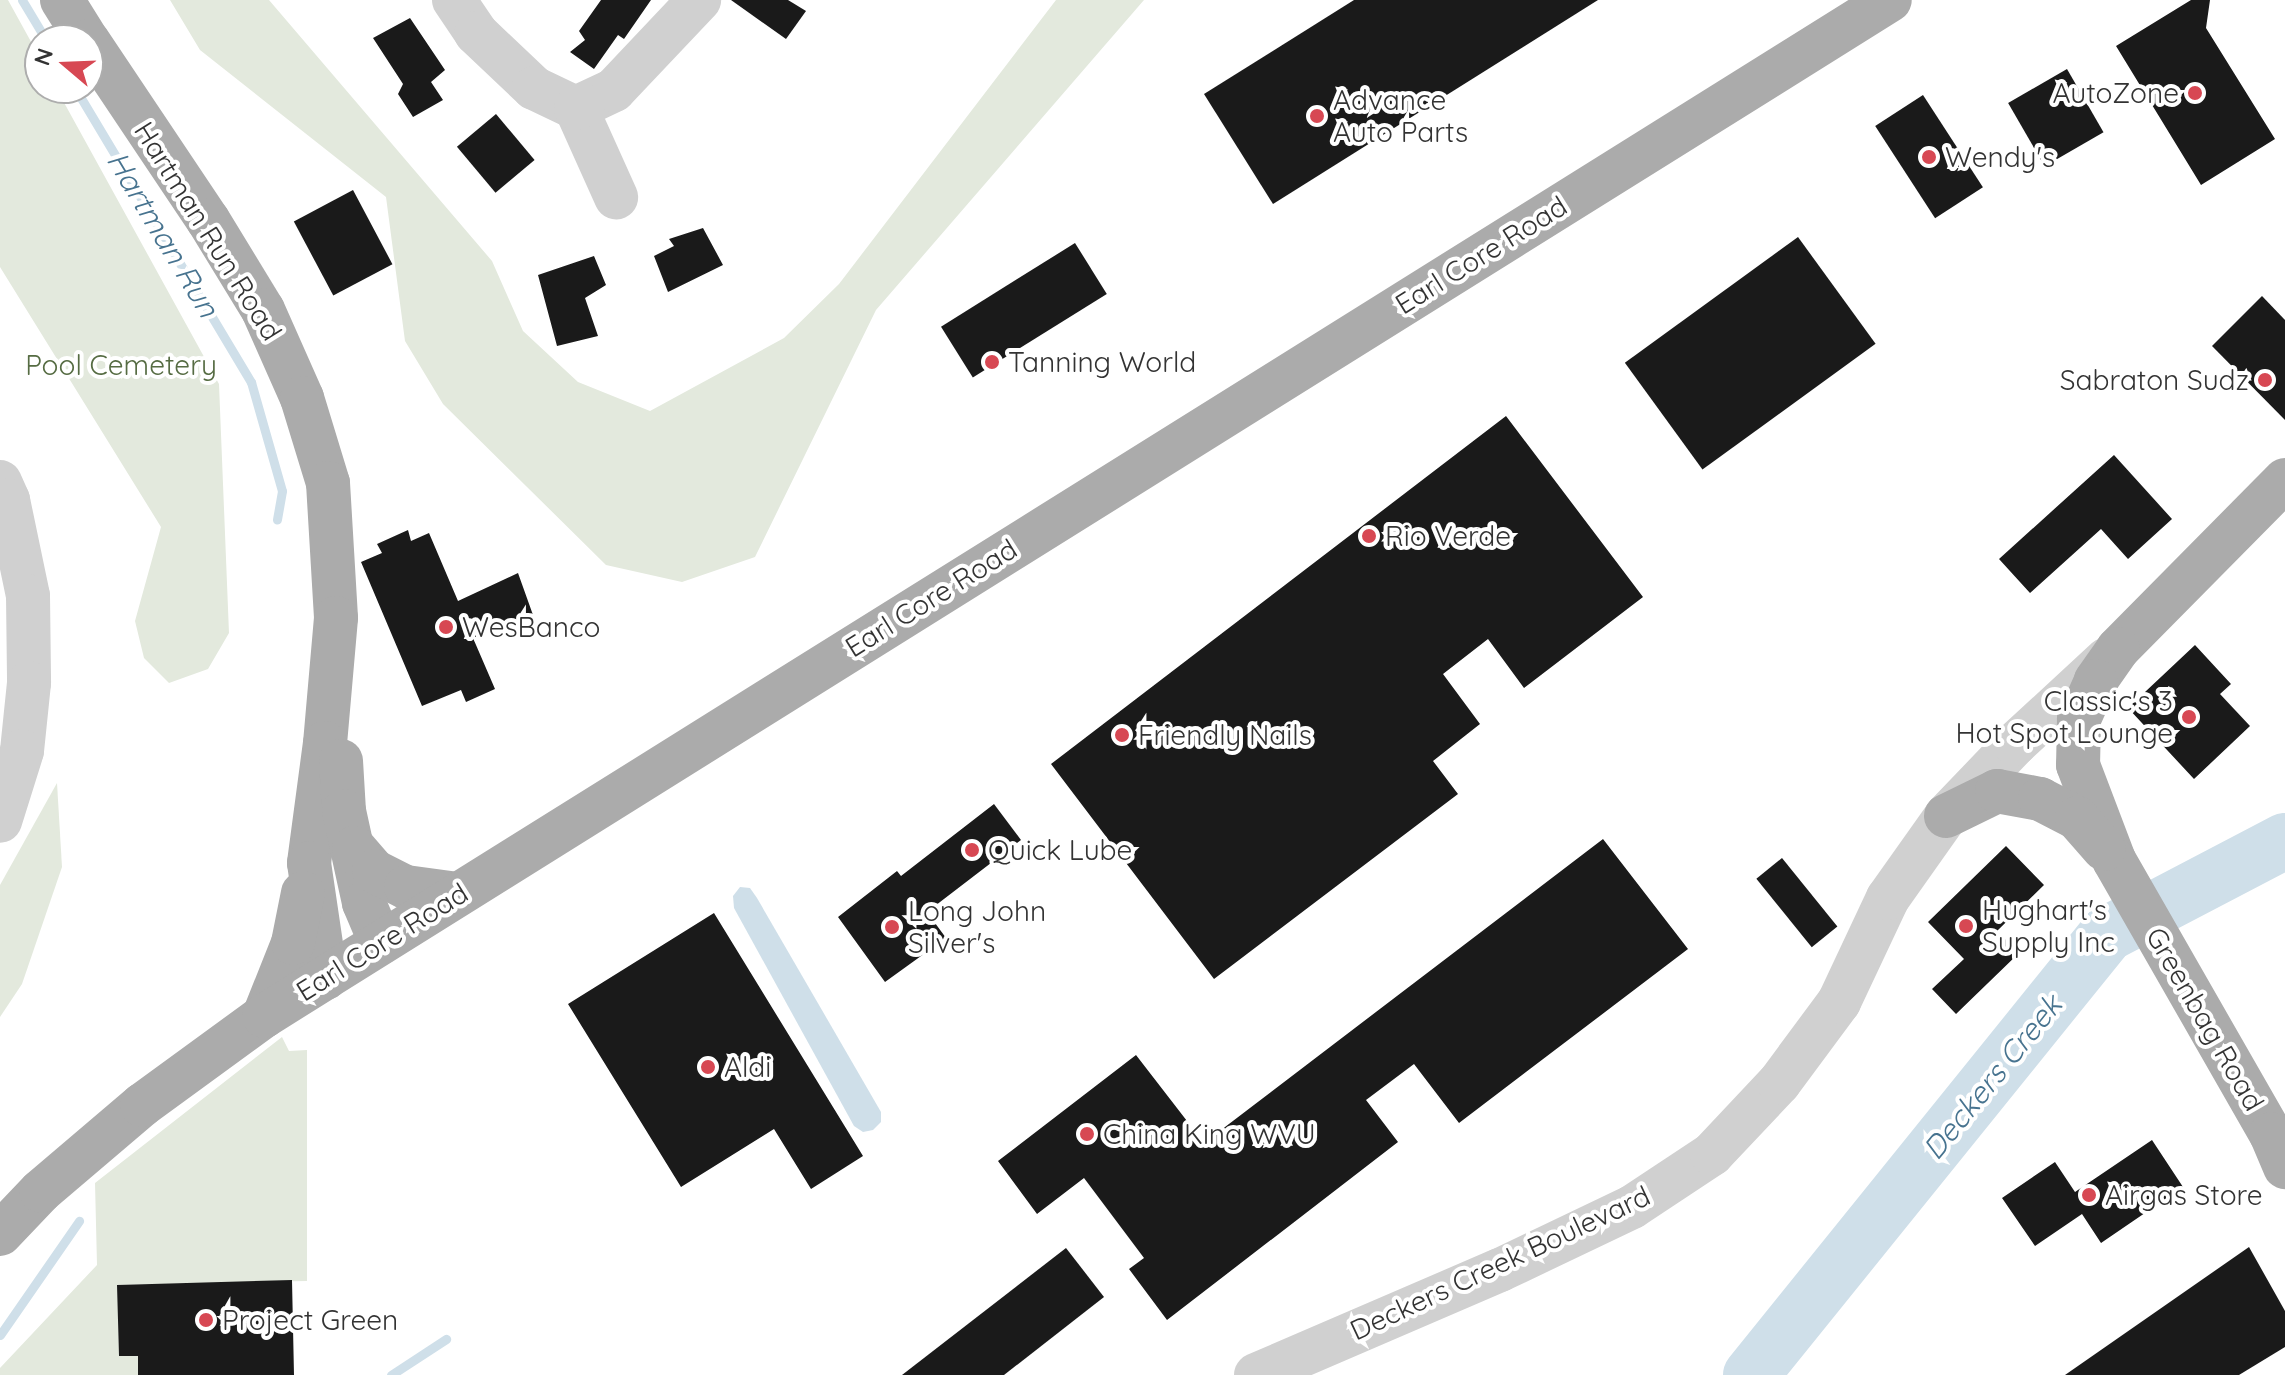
<!DOCTYPE html>
<style>
body{margin:0}
#map{position:relative;width:2285px;height:1375px;overflow:hidden;background:#fff;font-family:Quicksand,sans-serif}
div>[style]{position:absolute}
.green>*{inset:0;background:#e3e9dd}
.water>*{inset:0;background:#cfdfe9}
.stream>*{height:9px;margin:-4.5px;padding:0 4.5px;transform-origin:4.5px;border-radius:4.5px;background:#cfdfe9}
.river>*{height:56px;margin:-28px;padding:0 28px;transform-origin:28px;border-radius:28px;background:#cfdfe9}
.building>*{inset:0;background:#1a1a1a;transform-origin:0 0}
.minor>*{height:44px;margin:-22px;padding:0 22px;transform-origin:22px;border-radius:22px;background:#d0d0d0}
.major>*{height:44px;margin:-22px;padding:0 22px;transform-origin:22px;border-radius:22px;background:#ababab}
.dots>*{width:22px;height:22px;translate:-50% -50%;box-sizing:border-box;border:4px solid #fff;border-radius:50%}
span{translate:-50% -50%;white-space:nowrap;text-align:center;line-height:1.15;-webkit-text-stroke:8px #fff;paint-order:stroke}
.poi-label{font-size:28px;color:#333}
.right{translate:-100% -50%;text-align:right}
.left{translate:0 -50%;text-align:left}
.street-label{font-size:28px;color:#333}
.park-label{font-size:28px;color:#566c43}
.water-label{font-size:30px;color:#47738f;font-style:italic}
.north{position:absolute;left:24px;top:24px;width:80px;height:80px;box-sizing:border-box;background:#fff;border:2px solid #adadad;border-radius:50%;rotate:289deg;font-size:22px;font-weight:700;line-height:32px;text-align:center;color:#333}
.north::after{content:'';display:block;margin:auto;width:28px;height:36px;background:#d74853;clip-path:polygon(50% 0,100% 100%,50% 72%,0 100%)}
</style>
<div id="map">
<div class="green">
<div style="clip-path:polygon(0 0,8px 0,40px 58px,40px 88px,56px 88px,219px 384px,229px 633px,208px 669px,169px 683px,144px 658px,135px 621px,161px 527px,0 267px)"></div>
<div style="clip-path:polygon(170px 0,269px 0,492px 261px,523px 331px,578px 382px,650px 411px,784px 338px,839px 284px,1056px 0,1144px 0,876px 310px,755px 557px,682px 582px,606px 565px,443px 404px,405px 341px,386px 197px,200px 50px)"></div>
<div style="clip-path:polygon(57px 783px,62px 867px,22px 984px,0 1017px,0 885px)"></div>
<div style="clip-path:polygon(282px 1037px,289px 1051px,307px 1050px,307px 1281px,118px 1285px,119px 1356px,138px 1356px,139px 1375px,0 1375px,0 1368px,97px 1265px,95px 1183px)"></div>
</div>
<div class="water">
<div style="clip-path:polygon(740px 887px,750px 888px,757px 898px,881px 1112px,881px 1122px,873px 1130px,863px 1132px,854px 1126px,734px 908px,733px 896px)"></div>
</div>
<div class="stream">
<div style="left:22px;top:0;width:47px;rotate:59deg"></div>
<div style="left:75px;top:88px;width:343px;rotate:59.1deg"></div>
<div style="left:251px;top:382px;width:113px;rotate:74.1deg"></div>
<div style="left:282px;top:491px;width:29px;rotate:100deg"></div>
<div style="left:0;top:1335px;width:139px;rotate:-55.3deg"></div>
<div style="left:391px;top:1375px;width:66px;rotate:-33.2deg"></div>
</div>
<div class="river">
<div style="left:1751px;top:1375px;width:567px;rotate:-51.09deg"></div>
<div style="left:2107px;top:934px;width:201px;rotate:-27.6deg"></div>
</div>
<div class="building">
<div style="clip-path:polygon(601px 0,651px 0,624px 39px,618px 35px,594px 69px,570px 52px,585px 40px,579px 31px)"></div>
<div style="clip-path:polygon(731px 0,788px 0,806px 11px,786px 39px)"></div>
<div style="clip-path:polygon(1354px 0,1598px 0,1273px 204px,1204px 94px)"></div>
<div style="clip-path:polygon(2191px 0,2210px 0,2206px 28px,2275px 139px,2201px 185px,2116px 46px)"></div>
<div style="clip-path:polygon(410px 18px,445px 70px,431px 82px,443px 100px,413px 117px,398px 94px,403px 84px,373px 38px)"></div>
<div style="left:2067px;top:69px;width:73px;height:68px;rotate:60deg"></div>
<div style="left:1923px;top:95px;width:110px;height:57px;rotate:57deg"></div>
<div style="left:496px;top:114px;width:60px;height:51px;rotate:50deg"></div>
<div style="left:353px;top:190px;width:84px;height:67px;rotate:62deg"></div>
<div style="clip-path:polygon(703px 228px,723px 265px,668px 292px,654px 256px,674px 246px,669px 239px)"></div>
<div style="left:1798px;top:237px;width:132px;height:214px;rotate:54deg"></div>
<div style="left:1075px;top:243px;width:60px;height:158px;rotate:58deg"></div>
<div style="clip-path:polygon(594px 256px,606px 285px,585px 298px,598px 336px,557px 346px,538px 275px)"></div>
<div style="clip-path:polygon(2262px 296px,2285px 320px,2285px 420px,2212px 346px)"></div>
<div style="clip-path:polygon(1506px 416px,1643px 597px,1524px 688px,1488px 639px,1443px 674px,1480px 724px,1433px 761px,1458px 794px,1214px 979px,1051px 764px)"></div>
<div style="clip-path:polygon(2114px 455px,2172px 519px,2128px 559px,2101px 529px,2030px 593px,1999px 559px)"></div>
<div style="clip-path:polygon(408px 530px,411px 541px,429px 533px,458px 601px,518px 573px,533px 615px,473px 638px,495px 689px,466px 702px,461px 690px,422px 706px,361px 562px,382px 553px,377px 544px)"></div>
<div style="clip-path:polygon(2195px 645px,2231px 684px,2220px 694px,2250px 726px,2194px 779px,2128px 708px)"></div>
<div style="clip-path:polygon(994px 804px,1021px 840px,927px 912px,946px 938px,885px 982px,838px 917px,897px 871px,901px 876px)"></div>
<div style="clip-path:polygon(1603px 839px,1688px 949px,1459px 1123px,1414px 1064px,1366px 1100px,1398px 1142px,1167px 1320px,1129px 1269px,1144px 1258px,1084px 1178px,1037px 1214px,998px 1161px,1136px 1055px,1204px 1143px)"></div>
<div style="clip-path:polygon(2006px 846px,2044px 885px,1997px 931px,2019px 953px,1956px 1014px,1932px 989px,1964px 959px,1928px 922px)"></div>
<div style="left:1782px;top:858px;width:88px;height:33px;rotate:51deg"></div>
<div style="clip-path:polygon(714px 913px,863px 1156px,811px 1189px,774px 1129px,681px 1187px,568px 1004px)"></div>
<div style="clip-path:polygon(2152px 1140px,2183px 1187px,2101px 1243px,2082px 1214px,2035px 1246px,2002px 1198px,2055px 1162px,2075px 1192px)"></div>
<div style="clip-path:polygon(2249px 1247px,2285px 1311px,2285px 1347px,2239px 1375px,2065px 1375px)"></div>
<div style="clip-path:polygon(1066px 1248px,1104px 1297px,1004px 1375px,902px 1375px)"></div>
<div style="clip-path:polygon(292px 1280px,294px 1375px,138px 1375px,138px 1356px,119px 1356px,117px 1285px)"></div>
</div>
<div class="minor">
<div style="left:454px;top:0;width:40px;rotate:56deg"></div>
<div style="left:476px;top:33px;width:80px;rotate:43.5deg"></div>
<div style="left:534px;top:88px;width:47px;rotate:25.5deg"></div>
<div style="left:576px;top:108px;width:98px;rotate:65.8deg"></div>
<div style="left:576px;top:108px;width:42px;rotate:-25.3deg"></div>
<div style="left:614px;top:90px;width:124px;rotate:-46.6deg"></div>
<div style="left:0;top:482px;width:20px;rotate:66deg"></div>
<div style="left:8px;top:500px;width:98px;rotate:78.2deg"></div>
<div style="left:28px;top:596px;width:87px;rotate:89.3deg"></div>
<div style="left:29px;top:683px;width:68px;rotate:95.9deg"></div>
<div style="left:22px;top:751px;width:73px;rotate:107.4deg"></div>
<div style="left:1256px;top:1375px;width:266px;rotate:-23.3deg"></div>
<div style="left:1500px;top:1270px;width:146px;rotate:-25.5deg"></div>
<div style="left:1632px;top:1207px;width:96px;rotate:-33.5deg"></div>
<div style="left:1712px;top:1154px;width:98px;rotate:-46.7deg"></div>
<div style="left:1779px;top:1083px;width:101px;rotate:-53.5deg"></div>
<div style="left:1839px;top:1002px;width:115px;rotate:-64.8deg"></div>
<div style="left:1888px;top:898px;width:100px;rotate:-54.7deg"></div>
<div style="left:1946px;top:816px;width:100px;rotate:-46.2deg"></div>
<div style="left:2015px;top:744px;width:125px;rotate:-42.7deg"></div>
</div>
<div class="major">
<div style="left:62px;top:0;width:47px;rotate:58deg"></div>
<div style="left:88px;top:41px;width:216px;rotate:56.2deg"></div>
<div style="left:208px;top:220px;width:105px;rotate:58.6deg"></div>
<div style="left:263px;top:310px;width:96px;rotate:66.1deg"></div>
<div style="left:302px;top:398px;width:89px;rotate:73deg"></div>
<div style="left:328px;top:483px;width:135px;rotate:86.6deg"></div>
<div style="left:336px;top:618px;width:125px;rotate:95deg"></div>
<div style="left:325px;top:743px;width:121px;rotate:97.6deg"></div>
<div style="left:309px;top:863px;width:116px;rotate:81.6deg"></div>
<div style="left:2285px;top:480px;width:238px;rotate:134.7deg"></div>
<div style="left:2118px;top:649px;width:39px;rotate:125deg"></div>
<div style="left:2096px;top:681px;width:42px;rotate:114.1deg"></div>
<div style="left:2079px;top:719px;width:46px;rotate:91.2deg"></div>
<div style="left:2078px;top:765px;width:102px;rotate:69.2deg"></div>
<div style="left:2114px;top:860px;width:316px;rotate:60.2deg"></div>
<div style="left:2271px;top:1134px;width:36px;rotate:67deg"></div>
<div style="left:341px;top:761px;width:50px;rotate:86.6deg"></div>
<div style="left:344px;top:811px;width:94px;rotate:77.7deg"></div>
<div style="left:364px;top:903px;width:43px;rotate:67deg"></div>
<div style="left:1946px;top:816px;width:57px;rotate:-26.1deg"></div>
<div style="left:1997px;top:791px;width:44px;rotate:10.5deg"></div>
<div style="left:2040px;top:799px;width:42px;rotate:27.2deg"></div>
<div style="left:2077px;top:818px;width:41px;rotate:48.9deg"></div>
<div style="left:354px;top:848px;width:30px;rotate:49deg"></div>
<div style="left:374px;top:871px;width:36px;rotate:27deg"></div>
<div style="left:406px;top:887px;width:52px;rotate:7.7deg"></div>
<div style="left:264px;top:1016px;width:79px;rotate:-68.3deg"></div>
<div style="left:293px;top:943px;width:51px;rotate:-78.7deg"></div>
<div style="left:0;top:1234px;width:59px;rotate:-46.4deg"></div>
<div style="left:41px;top:1191px;width:133px;rotate:-40.4deg"></div>
<div style="left:142px;top:1105px;width:151px;rotate:-36.1deg"></div>
<div style="left:264px;top:1016px;width:1917px;rotate:-32deg"></div>
</div>
<div class="dots">
<div style="left:2195px;top:93px;background:#d74853"></div>
<div style="left:1317px;top:116px;background:#d74853"></div>
<div style="left:1929px;top:157px;background:#d74853"></div>
<div style="left:992px;top:362px;background:#d74853"></div>
<div style="left:2265px;top:380px;background:#d74853"></div>
<div style="left:1369px;top:536px;background:#d74853"></div>
<div style="left:446px;top:627px;background:#d74853"></div>
<div style="left:2189px;top:717px;background:#d74853"></div>
<div style="left:1122px;top:735px;background:#d74853"></div>
<div style="left:972px;top:850px;background:#d74853"></div>
<div style="left:1966px;top:926px;background:#d74853"></div>
<div style="left:892px;top:927px;background:#d74853"></div>
<div style="left:708px;top:1067px;background:#d74853"></div>
<div style="left:1087px;top:1134px;background:#d74853"></div>
<div style="left:2089px;top:1195px;background:#d74853"></div>
<div style="left:206px;top:1320px;background:#d74853"></div>
</div>
<div class="poi-label">
<span class="right" style="left:2179px;top:93px">AutoZone</span>
<span class="left" style="left:1333px;top:116px">Advance<br>Auto Parts</span>
<span class="left" style="left:1945px;top:157px">Wendy's</span>
<span class="left" style="left:1008px;top:362px">Tanning World</span>
<span class="right" style="left:2249px;top:380px">Sabraton Sudz</span>
<span class="left" style="left:1385px;top:536px">Rio Verde</span>
<span class="left" style="left:462px;top:627px">WesBanco</span>
<span class="right" style="left:2173px;top:717px">Classic's 3<br>Hot Spot Lounge</span>
<span class="left" style="left:1138px;top:735px">Friendly Nails</span>
<span class="left" style="left:988px;top:850px">Quick Lube</span>
<span class="left" style="left:1982px;top:926px">Hughart's<br>Supply Inc</span>
<span class="left" style="left:908px;top:927px">Long John<br>Silver's</span>
<span class="left" style="left:724px;top:1067px">Aldi</span>
<span class="left" style="left:1103px;top:1134px">China King WVU</span>
<span class="left" style="left:2105px;top:1195px">Airgas Store</span>
<span class="left" style="left:222px;top:1320px">Project Green</span>
</div>
<div class="street-label">
<span style="left:208px;top:231px;rotate:58deg">Hartman Run Road</span>
<span style="left:1481px;top:255px;rotate:-32deg">Earl Core Road</span>
<span style="left:931px;top:598px;rotate:-32deg">Earl Core Road</span>
<span style="left:382px;top:942px;rotate:-32deg">Earl Core Road</span>
<span style="left:2205px;top:1019px;rotate:60deg">Greenbag Road</span>
<span style="left:1500px;top:1263px;rotate:-25deg">Deckers Creek Boulevard</span>
</div>
<div class="park-label">
<span style="left:121px;top:365px">Pool Cemetery</span>
</div>
<div class="water-label">
<span style="left:163px;top:234px;rotate:59deg">Hartman Run</span>
<span style="left:1992px;top:1077px;rotate:-51deg">Deckers Creek</span>
</div>
<div class="north">N</div>
</div>
